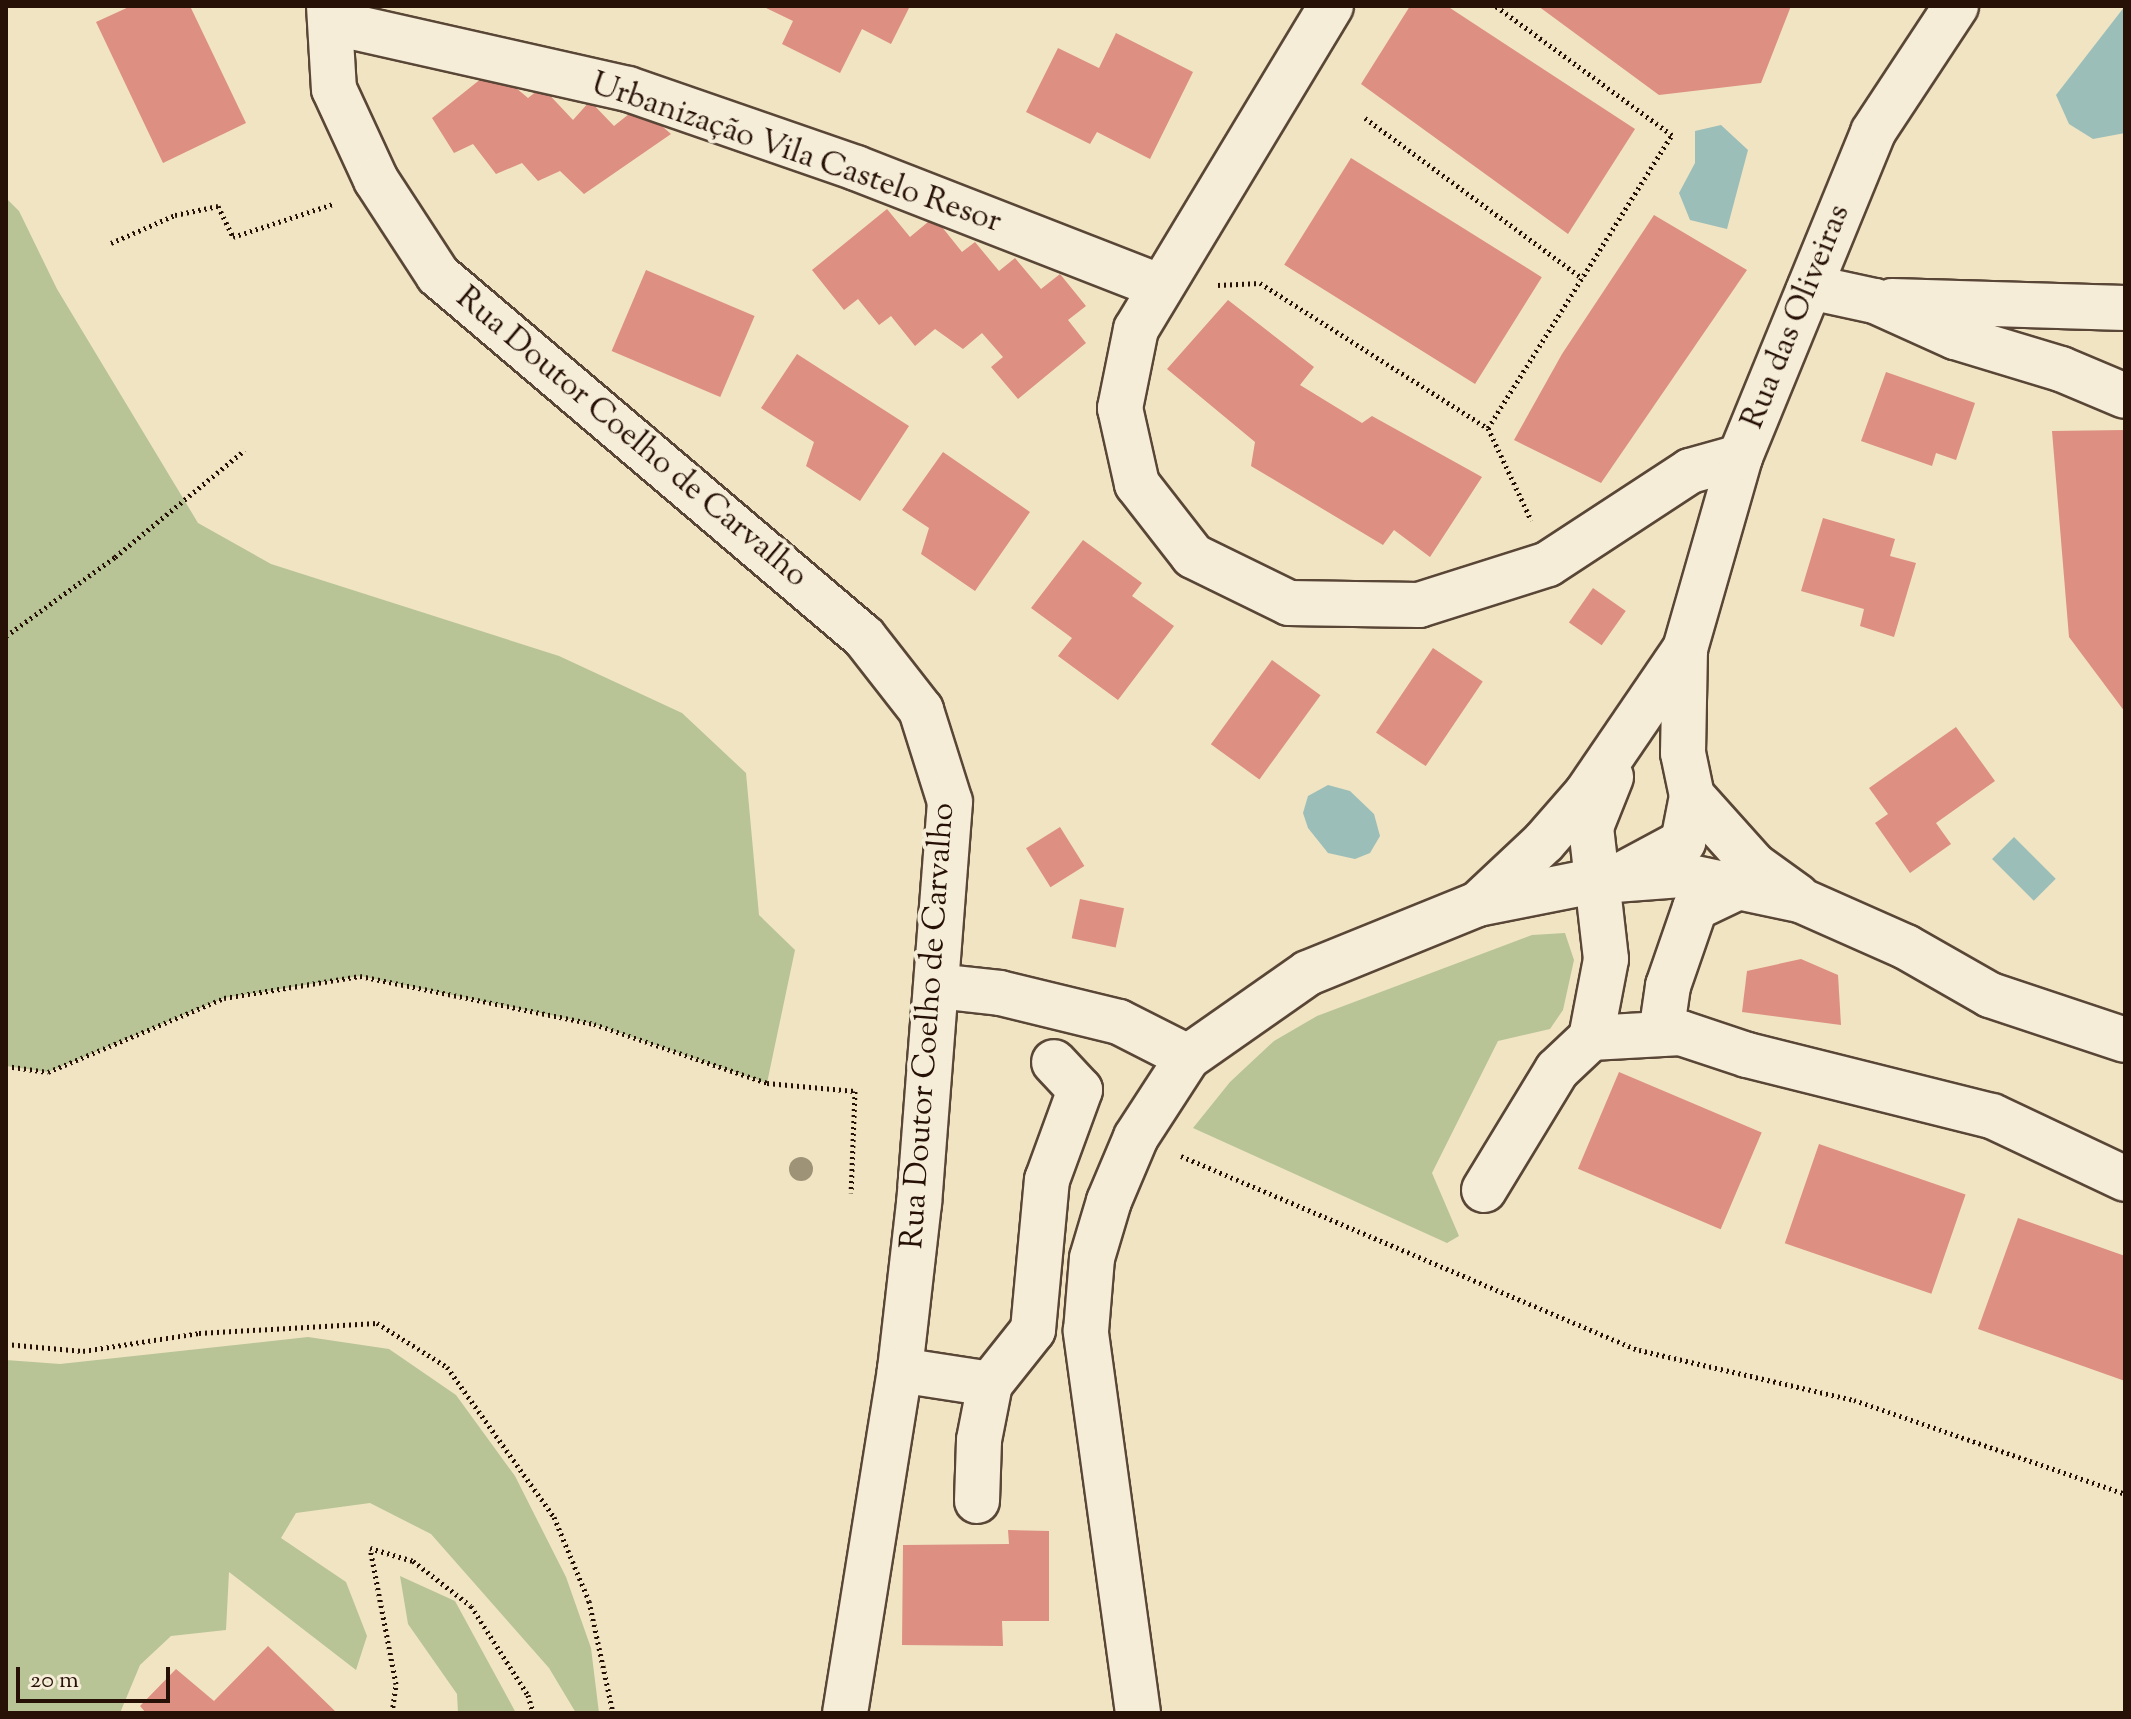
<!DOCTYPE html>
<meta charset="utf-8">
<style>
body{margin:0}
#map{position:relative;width:2131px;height:1719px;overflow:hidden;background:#f0e4c3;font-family:"Sorts Mill Goudy",serif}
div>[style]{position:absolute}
.green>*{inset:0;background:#b8c495}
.water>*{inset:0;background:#9bbeb9;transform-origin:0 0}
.building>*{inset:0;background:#dd8f81;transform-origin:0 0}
.path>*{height:5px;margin-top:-2.5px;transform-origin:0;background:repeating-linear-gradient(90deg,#271107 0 2px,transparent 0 6px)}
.roads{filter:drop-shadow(2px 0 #594636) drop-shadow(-2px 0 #594636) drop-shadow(0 2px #594636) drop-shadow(0 -2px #594636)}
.minor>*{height:44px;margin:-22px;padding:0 22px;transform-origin:22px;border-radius:22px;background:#f5edd8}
.trees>*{width:24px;height:24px;margin:-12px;border-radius:50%;background:#9e9377}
span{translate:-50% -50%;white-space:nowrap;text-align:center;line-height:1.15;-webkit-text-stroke:8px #f5edd8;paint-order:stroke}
.street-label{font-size:32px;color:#271107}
.frame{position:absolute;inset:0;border:8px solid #271107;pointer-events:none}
.scale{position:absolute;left:16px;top:1667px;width:154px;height:36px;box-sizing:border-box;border:4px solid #271107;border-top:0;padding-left:10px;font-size:24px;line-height:28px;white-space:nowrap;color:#271107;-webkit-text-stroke:6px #f5edd8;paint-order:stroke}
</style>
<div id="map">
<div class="green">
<div style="clip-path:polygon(6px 198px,19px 211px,57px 289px,198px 523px,271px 564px,559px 656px,682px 713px,746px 773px,759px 915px,795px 950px,767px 1083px,594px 1024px,360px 976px,224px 998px,48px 1072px,6px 1066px)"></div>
<div style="clip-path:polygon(1565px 933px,1574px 960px,1563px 1010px,1550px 1029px,1498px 1041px,1432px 1173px,1459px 1236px,1447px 1243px,1193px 1128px,1230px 1082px,1274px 1041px,1317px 1016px,1532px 935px)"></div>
<div style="clip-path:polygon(308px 1337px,389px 1349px,456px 1395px,515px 1476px,566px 1577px,591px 1648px,599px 1713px,576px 1713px,549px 1668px,431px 1534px,370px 1503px,296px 1513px,281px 1538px,346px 1582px,367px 1636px,356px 1670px,229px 1572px,226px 1630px,171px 1636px,140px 1665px,120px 1713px,6px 1713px,6px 1360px,60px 1364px)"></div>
<div style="clip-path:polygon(400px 1576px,455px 1601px,516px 1713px,458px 1713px,457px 1694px,408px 1624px)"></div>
</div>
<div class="water">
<div style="clip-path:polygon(2125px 6px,2125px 133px,2093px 139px,2069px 124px,2056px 95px)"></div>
<div style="clip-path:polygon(1721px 125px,1748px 150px,1727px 229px,1690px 220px,1679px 193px,1695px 163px,1695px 131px)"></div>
<div style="clip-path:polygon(1328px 785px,1350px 791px,1374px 814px,1380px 836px,1370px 853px,1355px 859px,1328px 853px,1308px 828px,1303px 813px,1308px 796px)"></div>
<div style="left:2014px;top:837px;width:59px;height:31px;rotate:45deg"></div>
</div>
<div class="building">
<div style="clip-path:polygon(131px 6px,190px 6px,246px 123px,163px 163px,96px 22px)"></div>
<div style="clip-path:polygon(762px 6px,910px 6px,891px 44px,862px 29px,840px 73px,782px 44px,793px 21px)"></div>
<div style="clip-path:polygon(1410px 6px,1447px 6px,1635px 129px,1568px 234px,1361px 84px)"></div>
<div style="clip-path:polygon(1538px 6px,1791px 6px,1761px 83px,1659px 95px)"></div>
<div style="clip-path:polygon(1116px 33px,1193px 72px,1150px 159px,1097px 132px,1090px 144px,1026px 112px,1058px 48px,1099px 68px)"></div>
<div style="clip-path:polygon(482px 78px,504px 78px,528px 98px,542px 87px,573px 120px,590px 101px,614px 126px,639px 106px,671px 134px,584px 194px,560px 171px,538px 181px,522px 163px,496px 174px,473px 144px,454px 153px,432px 118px)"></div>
<div style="left:1351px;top:158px;width:225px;height:126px;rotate:32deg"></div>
<div style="clip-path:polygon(887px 209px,910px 237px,934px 217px,962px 252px,975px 242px,999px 271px,1015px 258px,1041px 289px,1060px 274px,1086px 306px,1068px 320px,1086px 343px,1018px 399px,991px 367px,1003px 357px,982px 333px,963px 349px,935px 329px,915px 346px,891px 316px,879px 325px,858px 299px,844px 310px,812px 270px)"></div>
<div style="clip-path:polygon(1654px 215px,1747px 270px,1601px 483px,1514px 440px,1562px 354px)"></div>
<div style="left:646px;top:270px;width:118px;height:88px;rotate:23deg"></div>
<div style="clip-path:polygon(1228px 300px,1314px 367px,1300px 385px,1362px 423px,1372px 416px,1482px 477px,1430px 557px,1394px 530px,1383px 545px,1251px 466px,1255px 442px,1167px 369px)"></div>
<div style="clip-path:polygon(797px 354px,909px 426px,860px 501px,806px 466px,814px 442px,761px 408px)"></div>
<div style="clip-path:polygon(1886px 372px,1975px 403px,1956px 460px,1936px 453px,1932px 466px,1861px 441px)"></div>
<div style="clip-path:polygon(2125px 430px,2125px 712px,2069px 637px,2052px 431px)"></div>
<div style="clip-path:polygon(943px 452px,1030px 512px,975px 591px,921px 554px,929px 528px,902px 510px)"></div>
<div style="clip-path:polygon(1823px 518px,1895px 539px,1890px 556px,1916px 563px,1894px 637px,1860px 626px,1864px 609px,1801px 591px)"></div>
<div style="clip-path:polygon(1083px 540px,1142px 583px,1132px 596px,1174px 626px,1118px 700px,1058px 656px,1072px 638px,1031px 608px)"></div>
<div style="left:1593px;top:588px;width:40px;height:42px;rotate:35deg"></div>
<div style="left:1433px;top:648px;width:60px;height:102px;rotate:34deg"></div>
<div style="left:1272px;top:660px;width:60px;height:104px;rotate:36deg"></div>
<div style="clip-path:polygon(1956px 727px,1995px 781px,1936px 823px,1951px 844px,1910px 873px,1875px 823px,1888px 814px,1869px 788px)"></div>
<div style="left:1060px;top:827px;width:46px;height:40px;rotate:58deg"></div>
<div style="left:1080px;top:899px;width:45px;height:40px;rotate:12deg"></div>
<div style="clip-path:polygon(1801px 959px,1838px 975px,1841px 1025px,1742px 1012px,1747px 971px)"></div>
<div style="left:1619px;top:1072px;width:155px;height:105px;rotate:23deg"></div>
<div style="left:1819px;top:1144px;width:155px;height:105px;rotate:19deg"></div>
<div style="clip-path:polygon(2018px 1218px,2125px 1256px,2125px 1381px,1978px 1329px)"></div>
<div style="clip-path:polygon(1008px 1530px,1049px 1531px,1049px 1621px,1002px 1621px,1003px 1646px,902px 1645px,903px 1545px,1009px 1544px)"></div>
<div style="clip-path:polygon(268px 1646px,337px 1713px,146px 1713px,140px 1706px,176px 1669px,214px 1701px)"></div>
</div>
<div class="path">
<div style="left:1365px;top:118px;width:270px;rotate:36.4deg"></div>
<div style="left:111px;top:243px;width:70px;rotate:-23.6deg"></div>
<div style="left:175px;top:215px;width:44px;rotate:-11.8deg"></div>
<div style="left:218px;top:206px;width:34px;rotate:64deg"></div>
<div style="left:233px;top:237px;width:105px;rotate:-18.3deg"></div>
<div style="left:1218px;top:285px;width:42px;rotate:-2.7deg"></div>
<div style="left:1260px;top:283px;width:270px;rotate:32.5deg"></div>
<div style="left:1488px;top:428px;width:102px;rotate:64.9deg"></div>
<div style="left:1488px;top:428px;width:346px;rotate:-57.9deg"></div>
<div style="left:1672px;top:135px;width:218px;rotate:-143.8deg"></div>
<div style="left:6px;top:636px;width:135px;rotate:-35.9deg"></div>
<div style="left:115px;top:557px;width:168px;rotate:-39.5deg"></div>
<div style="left:6px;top:1066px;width:42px;rotate:8.1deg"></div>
<div style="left:48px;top:1072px;width:191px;rotate:-22.8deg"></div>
<div style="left:224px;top:998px;width:138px;rotate:-9.2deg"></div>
<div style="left:360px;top:976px;width:239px;rotate:11.6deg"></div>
<div style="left:594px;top:1024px;width:183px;rotate:18.8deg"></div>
<div style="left:767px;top:1083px;width:88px;rotate:5.2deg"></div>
<div style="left:855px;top:1091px;width:102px;rotate:92.2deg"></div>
<div style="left:1181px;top:1156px;width:497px;rotate:23deg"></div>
<div style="left:1639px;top:1350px;width:221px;rotate:13.1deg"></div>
<div style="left:1854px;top:1400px;width:287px;rotate:19.1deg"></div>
<div style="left:6px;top:1344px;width:77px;rotate:5.2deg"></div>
<div style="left:83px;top:1351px;width:117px;rotate:-8.8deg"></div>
<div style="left:199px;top:1333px;width:178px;rotate:-3.2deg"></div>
<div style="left:377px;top:1323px;width:83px;rotate:32.2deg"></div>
<div style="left:447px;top:1367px;width:184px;rotate:54.5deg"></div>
<div style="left:554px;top:1517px;width:91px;rotate:67.4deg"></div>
<div style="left:589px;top:1601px;width:115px;rotate:77.9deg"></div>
<div style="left:392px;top:1713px;width:29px;rotate:-82deg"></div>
<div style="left:396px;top:1684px;width:138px;rotate:-100.8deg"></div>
<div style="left:370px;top:1548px;width:45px;rotate:16.8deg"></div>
<div style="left:413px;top:1561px;width:73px;rotate:37.8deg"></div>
<div style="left:471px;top:1606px;width:106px;rotate:57.4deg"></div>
<div style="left:528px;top:1695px;width:19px;rotate:74deg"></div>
</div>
<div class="roads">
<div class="minor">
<div style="left:329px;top:6px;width:83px;rotate:86.6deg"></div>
<div style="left:334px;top:89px;width:100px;rotate:65.2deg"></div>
<div style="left:376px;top:180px;width:113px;rotate:56.9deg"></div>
<div style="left:438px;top:275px;width:559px;rotate:40.36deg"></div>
<div style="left:864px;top:637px;width:93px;rotate:52deg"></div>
<div style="left:921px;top:710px;width:96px;rotate:72.5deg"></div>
<div style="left:950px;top:802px;width:402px;rotate:94.4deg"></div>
<div style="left:919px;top:1203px;width:168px;rotate:96.5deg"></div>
<div style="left:900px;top:1370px;width:347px;rotate:99.1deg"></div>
<div style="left:1331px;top:6px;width:377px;rotate:121.1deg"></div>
<div style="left:1136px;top:329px;width:81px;rotate:101.4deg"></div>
<div style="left:1120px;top:408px;width:78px;rotate:77.4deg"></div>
<div style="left:1137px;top:484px;width:91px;rotate:52.1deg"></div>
<div style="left:1193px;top:556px;width:107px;rotate:26.1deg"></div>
<div style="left:1289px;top:603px;width:130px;rotate:0.9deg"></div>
<div style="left:1419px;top:605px;width:135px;rotate:-17.6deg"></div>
<div style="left:1548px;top:564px;width:170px;rotate:-33.2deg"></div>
<div style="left:1690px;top:471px;width:52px;rotate:-15.6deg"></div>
<div style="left:331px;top:22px;width:304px;rotate:12.7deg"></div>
<div style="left:628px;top:89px;width:241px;rotate:19.1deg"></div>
<div style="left:856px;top:168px;width:327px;rotate:21.3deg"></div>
<div style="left:1810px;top:287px;width:66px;rotate:12.2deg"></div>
<div style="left:1875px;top:301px;width:88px;rotate:24.2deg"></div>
<div style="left:1955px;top:337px;width:111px;rotate:16.8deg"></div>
<div style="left:2061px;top:369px;width:69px;rotate:22.9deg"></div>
<div style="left:1892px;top:301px;width:233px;rotate:1.7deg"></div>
<div style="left:1627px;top:872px;width:64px;rotate:-28.2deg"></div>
<div style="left:1683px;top:842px;width:47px;rotate:-78.9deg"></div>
<div style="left:1797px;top:896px;width:53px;rotate:-144.2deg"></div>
<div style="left:1754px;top:865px;width:93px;rotate:-131.9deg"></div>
<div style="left:1692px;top:796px;width:44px;rotate:-101.8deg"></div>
<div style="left:1683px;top:753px;width:104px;rotate:-88.9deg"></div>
<div style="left:1685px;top:649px;width:200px;rotate:-74deg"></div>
<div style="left:1740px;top:457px;width:351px;rotate:-67.7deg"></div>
<div style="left:1873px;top:132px;width:151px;rotate:-56.6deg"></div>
<div style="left:1478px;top:904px;width:91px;rotate:-43.2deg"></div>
<div style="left:1544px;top:842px;width:64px;rotate:-48.8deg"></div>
<div style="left:1586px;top:794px;width:176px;rotate:-55.7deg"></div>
<div style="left:937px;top:986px;width:63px;rotate:6.3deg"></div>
<div style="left:1000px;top:993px;width:122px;rotate:13.7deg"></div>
<div style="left:1119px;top:1022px;width:77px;rotate:26.9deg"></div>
<div style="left:1661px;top:1034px;width:49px;rotate:-81.7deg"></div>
<div style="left:1668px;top:986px;width:83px;rotate:-70.9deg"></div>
<div style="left:1695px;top:908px;width:47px;rotate:-25.5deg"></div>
<div style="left:1591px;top:1038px;width:80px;rotate:-79.2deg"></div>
<div style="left:1606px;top:959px;width:133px;rotate:-96.5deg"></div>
<div style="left:1591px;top:827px;width:54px;rotate:-68.2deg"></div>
<div style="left:1484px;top:1190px;width:140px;rotate:-58.7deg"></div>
<div style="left:1557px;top:1070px;width:47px;rotate:-43.3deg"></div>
<div style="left:1591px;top:1038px;width:90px;rotate:-3.2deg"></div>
<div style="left:1681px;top:1033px;width:70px;rotate:18.4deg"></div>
<div style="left:1747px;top:1055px;width:252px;rotate:14deg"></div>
<div style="left:1992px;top:1116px;width:147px;rotate:25.3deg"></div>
<div style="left:900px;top:1370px;width:91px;rotate:8.8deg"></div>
<div style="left:977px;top:1501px;width:61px;rotate:-88.1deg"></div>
<div style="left:979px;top:1440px;width:57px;rotate:-78.9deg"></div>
<div style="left:990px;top:1384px;width:69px;rotate:-51.5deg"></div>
<div style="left:1033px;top:1330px;width:151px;rotate:-84.7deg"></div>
<div style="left:1047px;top:1180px;width:96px;rotate:-69.9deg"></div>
<div style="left:1080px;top:1090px;width:38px;rotate:-133deg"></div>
<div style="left:1138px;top:1713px;width:386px;rotate:-97.8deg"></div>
<div style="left:1086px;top:1331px;width:73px;rotate:-85.3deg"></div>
<div style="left:1092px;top:1258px;width:59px;rotate:-73.4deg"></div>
<div style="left:1109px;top:1201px;width:69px;rotate:-67.1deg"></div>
<div style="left:1136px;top:1137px;width:95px;rotate:-57deg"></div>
<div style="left:1188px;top:1057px;width:146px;rotate:-35deg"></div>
<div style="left:1308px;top:973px;width:183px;rotate:-22.1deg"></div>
<div style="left:1478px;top:904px;width:112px;rotate:-11.3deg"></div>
<div style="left:1588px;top:882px;width:93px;rotate:-4.3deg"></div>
<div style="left:1681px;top:875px;width:122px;rotate:11.9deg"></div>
<div style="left:1800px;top:900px;width:116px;rotate:23.9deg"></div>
<div style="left:1906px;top:947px;width:97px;rotate:29.7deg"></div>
<div style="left:1990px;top:995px;width:142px;rotate:18.4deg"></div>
</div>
</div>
<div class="trees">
<div style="left:801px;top:1169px"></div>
</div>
<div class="street-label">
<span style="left:796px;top:154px;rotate:19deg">Urbanização Vila Castelo Resor</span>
<span style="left:1797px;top:317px;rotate:-68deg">Rua das Oliveiras</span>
<span style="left:631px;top:438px;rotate:40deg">Rua Doutor Coelho de Carvalho</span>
<span style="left:929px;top:1026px;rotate:-86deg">Rua Doutor Coelho de Carvalho</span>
</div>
<div class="frame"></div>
<div class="scale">20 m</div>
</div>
